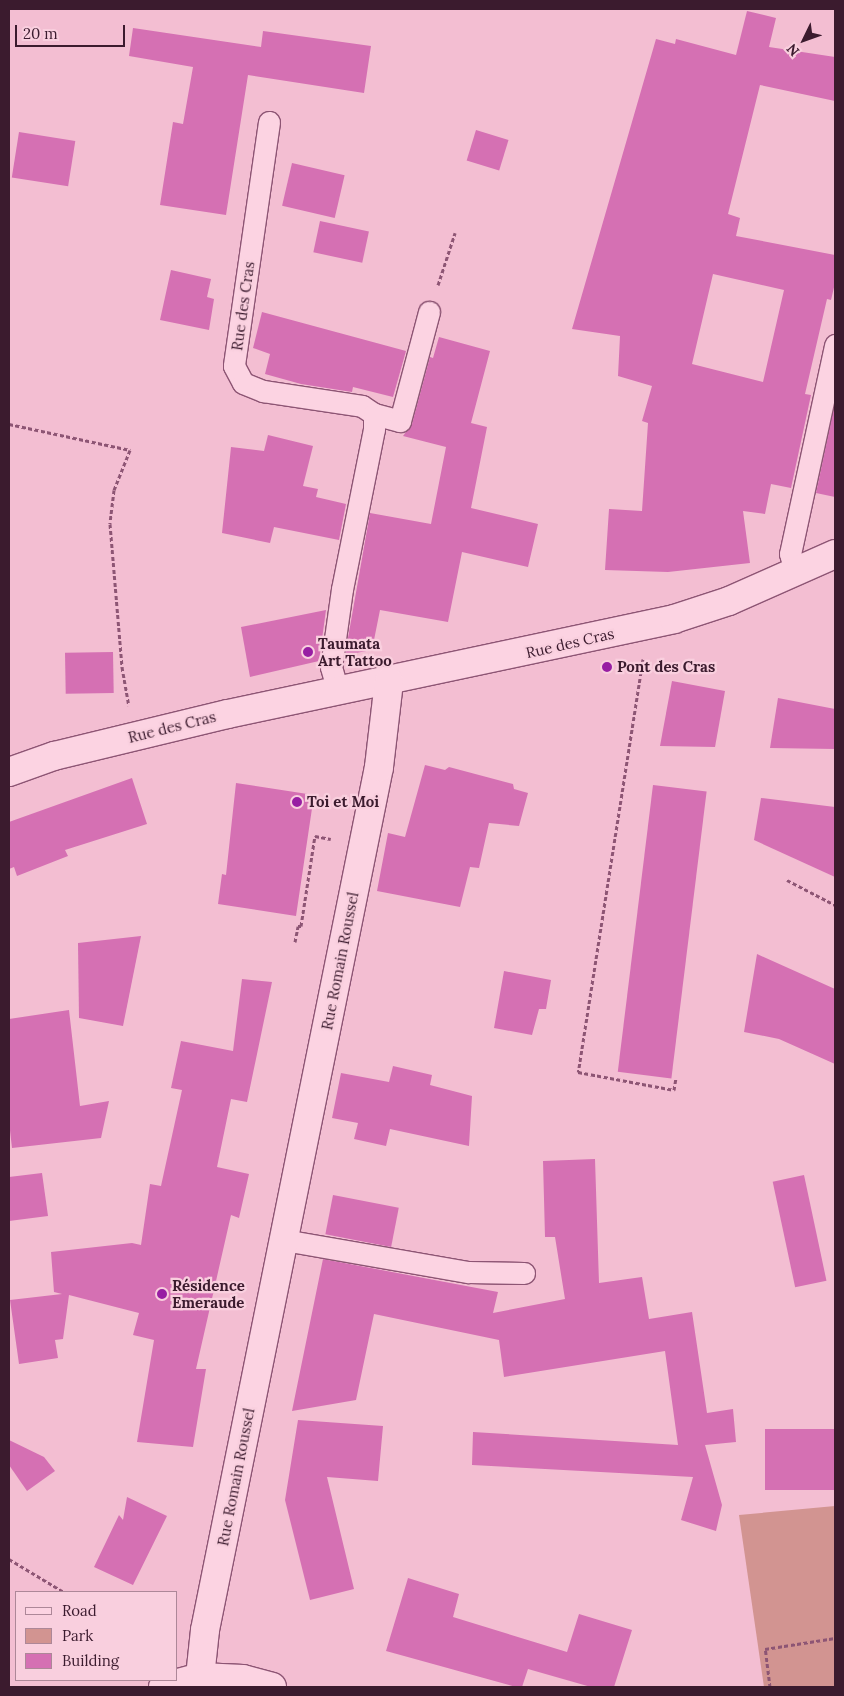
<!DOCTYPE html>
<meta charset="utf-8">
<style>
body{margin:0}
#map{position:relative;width:844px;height:1696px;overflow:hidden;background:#f3bed2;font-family:Lora,serif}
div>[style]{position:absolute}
.green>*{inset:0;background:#d29491}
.building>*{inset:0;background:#d570b3;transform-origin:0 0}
.path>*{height:3px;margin-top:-1.5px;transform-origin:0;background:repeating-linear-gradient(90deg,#8d5574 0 4px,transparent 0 6.5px)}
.roads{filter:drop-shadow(1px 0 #8d5574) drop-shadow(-1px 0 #8d5574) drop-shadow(0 1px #8d5574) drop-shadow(0 -1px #8d5574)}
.service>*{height:21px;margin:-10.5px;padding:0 10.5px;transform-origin:10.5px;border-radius:10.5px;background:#fcd3e2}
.minor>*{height:28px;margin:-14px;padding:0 14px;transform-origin:14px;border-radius:14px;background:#fcd3e2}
.dots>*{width:14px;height:14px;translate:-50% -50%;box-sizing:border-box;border:2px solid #f9cfde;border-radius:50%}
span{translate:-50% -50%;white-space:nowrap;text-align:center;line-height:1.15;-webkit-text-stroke:4.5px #f9cfde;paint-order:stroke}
.street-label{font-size:15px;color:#3b1b2e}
.poi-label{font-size:15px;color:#3b1b2e;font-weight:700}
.left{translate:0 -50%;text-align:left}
.frame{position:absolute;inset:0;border:10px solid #3b1b2e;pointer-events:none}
.legend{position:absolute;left:15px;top:1591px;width:162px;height:90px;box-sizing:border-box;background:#f9cfde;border:1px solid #ad8798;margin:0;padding:6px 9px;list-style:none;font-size:15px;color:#3b1b2e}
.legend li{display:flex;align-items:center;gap:10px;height:25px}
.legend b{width:25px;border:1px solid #ad8798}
.north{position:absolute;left:779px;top:15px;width:50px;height:50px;-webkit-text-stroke:4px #f9cfde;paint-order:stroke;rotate:228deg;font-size:14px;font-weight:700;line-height:20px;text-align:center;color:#3b1b2e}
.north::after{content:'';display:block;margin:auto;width:18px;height:22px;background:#3b1b2e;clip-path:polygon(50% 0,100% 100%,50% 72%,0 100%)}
.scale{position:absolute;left:15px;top:25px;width:110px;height:22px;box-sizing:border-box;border:2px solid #3b1b2e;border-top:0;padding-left:6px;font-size:15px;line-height:18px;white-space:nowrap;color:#3b1b2e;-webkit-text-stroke:4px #f9cfde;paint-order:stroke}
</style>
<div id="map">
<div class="green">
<div style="clip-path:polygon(835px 1506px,835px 1687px,764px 1687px,739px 1515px)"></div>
</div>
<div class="building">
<div style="clip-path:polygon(evenodd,747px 11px,776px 18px,769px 47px,835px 57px,835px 101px,760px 85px,728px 214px,740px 218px,736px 236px,835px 255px,835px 283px,831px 300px,827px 299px,805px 394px,811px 395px,791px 488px,771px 484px,765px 514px,743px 511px,750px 563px,668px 572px,605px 570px,609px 509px,642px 511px,648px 423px,642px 421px,652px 386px,618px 376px,620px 336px,572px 329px,656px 39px,675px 44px,676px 39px,736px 55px,747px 11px,713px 274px,784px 290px,763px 382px,692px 364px,713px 274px)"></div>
<div style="clip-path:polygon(133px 28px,261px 47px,263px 31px,371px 46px,364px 93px,248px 75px,226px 215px,160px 205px,173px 122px,183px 124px,193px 67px,129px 56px)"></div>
<div style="left:476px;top:130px;width:34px;height:32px;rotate:17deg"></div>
<div style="left:19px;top:132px;width:57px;height:46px;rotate:9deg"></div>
<div style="left:292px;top:163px;width:54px;height:44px;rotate:13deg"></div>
<div style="left:320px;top:221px;width:50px;height:32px;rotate:12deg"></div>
<div style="clip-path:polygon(171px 270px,211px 279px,207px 297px,214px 299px,209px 330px,160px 320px)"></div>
<div style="clip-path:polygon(262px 312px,406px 351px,393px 397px,353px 387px,352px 392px,301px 384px,265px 374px,270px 354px,253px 348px)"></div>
<div style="clip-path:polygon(439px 337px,490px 351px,471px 423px,487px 427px,471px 508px,538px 524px,528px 567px,462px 552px,448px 622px,380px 610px,372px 650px,345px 655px,370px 513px,431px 524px,446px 447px,403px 436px,412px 424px,430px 357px,433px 358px)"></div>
<div style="clip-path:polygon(835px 403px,835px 497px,816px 493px)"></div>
<div style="clip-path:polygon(268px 435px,313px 446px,303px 486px,318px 489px,316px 497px,346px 504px,339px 540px,274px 527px,270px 543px,222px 533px,231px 447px,264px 451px)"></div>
<div style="clip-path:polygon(326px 610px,319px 661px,250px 677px,241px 627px)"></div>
<div style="left:113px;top:652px;width:41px;height:48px;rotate:89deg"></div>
<div style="clip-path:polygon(672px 681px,725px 691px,715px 747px,660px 746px)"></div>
<div style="clip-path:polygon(778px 698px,835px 709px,835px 749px,770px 748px)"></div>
<div style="clip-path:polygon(425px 765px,445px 770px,449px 767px,513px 784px,514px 789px,528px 793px,519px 826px,489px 823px,479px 868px,470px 867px,460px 907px,377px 891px,388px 833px,405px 837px)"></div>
<div style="clip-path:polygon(132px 778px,147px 824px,65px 850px,68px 856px,17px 876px,14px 867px,9px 869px,9px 822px)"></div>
<div style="clip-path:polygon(236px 783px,314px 795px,296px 916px,218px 904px,222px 874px,226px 875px)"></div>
<div style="left:653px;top:785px;width:54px;height:289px;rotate:7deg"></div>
<div style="clip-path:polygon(761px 798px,835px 807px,835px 877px,754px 840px)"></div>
<div style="clip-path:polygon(141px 936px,123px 1026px,79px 1018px,78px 943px)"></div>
<div style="clip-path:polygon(757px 954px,835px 989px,835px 1064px,779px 1039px,744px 1032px)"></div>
<div style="clip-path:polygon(504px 971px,551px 980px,546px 1009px,539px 1009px,532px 1035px,494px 1028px)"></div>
<div style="clip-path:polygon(242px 979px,272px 982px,247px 1102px,231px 1099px,217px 1167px,249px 1174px,239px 1218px,231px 1215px,196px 1369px,206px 1369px,193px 1447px,137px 1442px,154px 1340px,133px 1335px,139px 1313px,69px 1295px,63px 1339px,55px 1340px,58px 1358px,19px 1364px,10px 1300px,62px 1294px,54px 1292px,51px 1252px,132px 1243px,141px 1245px,150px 1184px,161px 1186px,182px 1090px,171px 1088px,181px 1041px,233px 1051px)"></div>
<div style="clip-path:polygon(69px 1010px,80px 1106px,109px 1101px,101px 1138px,12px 1148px,9px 1122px,9px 1019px)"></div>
<div style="clip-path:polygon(393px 1066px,432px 1075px,430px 1085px,472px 1096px,469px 1146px,390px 1129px,386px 1146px,354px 1139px,358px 1123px,332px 1118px,341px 1073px,389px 1082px)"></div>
<div style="clip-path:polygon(595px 1159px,599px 1283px,642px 1277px,649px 1319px,692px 1312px,707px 1413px,733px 1409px,736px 1442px,705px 1445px,722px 1505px,716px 1531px,681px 1520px,693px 1477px,472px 1465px,473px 1432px,678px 1445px,665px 1351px,504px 1377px,499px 1340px,374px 1314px,356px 1400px,292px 1411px,323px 1259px,498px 1292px,493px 1313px,565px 1299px,555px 1237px,545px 1237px,543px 1161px)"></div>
<div style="clip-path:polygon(42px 1173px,48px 1216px,9px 1221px,9px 1177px)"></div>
<div style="left:804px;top:1175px;width:108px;height:32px;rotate:78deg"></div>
<div style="left:333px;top:1195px;width:67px;height:40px;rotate:11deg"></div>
<div style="clip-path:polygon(298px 1420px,383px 1426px,378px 1481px,327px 1477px,354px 1589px,310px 1600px,285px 1500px)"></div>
<div style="left:835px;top:1429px;width:61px;height:70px;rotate:90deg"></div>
<div style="clip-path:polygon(9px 1440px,44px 1457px,55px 1471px,27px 1491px,9px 1465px)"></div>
<div style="clip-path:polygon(127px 1497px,167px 1516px,133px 1585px,94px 1567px,119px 1515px,123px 1520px)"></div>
<div style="clip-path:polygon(408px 1578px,459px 1594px,453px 1617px,567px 1652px,579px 1614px,632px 1630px,614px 1687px,591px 1687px,528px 1669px,522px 1687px,516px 1687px,386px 1651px)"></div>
</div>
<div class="path">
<div style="left:438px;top:285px;width:55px;rotate:-71.9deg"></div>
<div style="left:9px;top:424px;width:124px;rotate:12.1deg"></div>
<div style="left:130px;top:450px;width:43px;rotate:111.8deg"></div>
<div style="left:114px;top:490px;width:34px;rotate:97deg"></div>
<div style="left:110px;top:524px;width:144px;rotate:85.2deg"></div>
<div style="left:122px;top:667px;width:39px;rotate:80deg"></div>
<div style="left:643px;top:659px;width:418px;rotate:98.9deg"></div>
<div style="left:578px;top:1072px;width:98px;rotate:10.6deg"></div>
<div style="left:674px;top:1090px;width:12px;rotate:-81deg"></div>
<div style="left:787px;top:880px;width:54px;rotate:27.5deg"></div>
<div style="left:295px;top:942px;width:16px;rotate:-79deg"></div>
<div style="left:298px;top:926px;width:3px"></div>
<div style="left:301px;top:926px;width:91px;rotate:-81.2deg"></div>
<div style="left:315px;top:836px;width:16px;rotate:11deg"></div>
<div style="left:9px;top:1559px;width:64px;rotate:31deg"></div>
<div style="left:770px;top:1687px;width:38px;rotate:-97deg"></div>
<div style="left:765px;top:1649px;width:71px;rotate:-8.9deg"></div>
</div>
<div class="roads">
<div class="service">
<div style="left:269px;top:122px;width:246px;rotate:98.2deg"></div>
<div style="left:234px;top:366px;width:19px;rotate:62deg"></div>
<div style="left:243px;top:383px;width:22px;rotate:22deg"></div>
<div style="left:263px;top:391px;width:100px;rotate:8.6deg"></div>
<div style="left:362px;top:406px;width:14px;rotate:34deg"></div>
<div style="left:374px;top:414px;width:15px;rotate:90deg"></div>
<div style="left:374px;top:429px;width:163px;rotate:101.3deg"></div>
<div style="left:342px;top:589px;width:79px;rotate:98deg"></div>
<div style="left:331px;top:667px;width:26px;rotate:74deg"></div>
<div style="left:374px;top:414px;width:27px;rotate:15deg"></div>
<div style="left:400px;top:421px;width:113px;rotate:-75.1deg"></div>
<div style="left:795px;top:571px;width:18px;rotate:-106deg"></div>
<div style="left:790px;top:554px;width:214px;rotate:-77.8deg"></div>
<div style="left:284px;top:1240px;width:187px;rotate:9.9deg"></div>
<div style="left:468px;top:1272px;width:56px;rotate:1deg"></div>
</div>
<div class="minor">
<div style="left:9px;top:772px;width:48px;rotate:-19.6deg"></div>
<div style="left:54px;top:756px;width:179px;rotate:-13.6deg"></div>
<div style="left:228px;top:714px;width:456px;rotate:-12deg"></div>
<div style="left:674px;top:619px;width:58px;rotate:-18.1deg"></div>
<div style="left:729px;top:601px;width:116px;rotate:-23.9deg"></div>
<div style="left:200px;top:1677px;width:47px;rotate:-83.9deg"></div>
<div style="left:205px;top:1630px;width:880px;rotate:-78.6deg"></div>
<div style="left:379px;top:767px;width:86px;rotate:-83.3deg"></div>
<div style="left:163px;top:1687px;width:38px;rotate:-15deg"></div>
<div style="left:200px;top:1677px;width:43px;rotate:2.7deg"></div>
<div style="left:243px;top:1679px;width:30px;rotate:15deg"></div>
</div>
</div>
<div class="dots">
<div style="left:308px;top:652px;background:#981ea3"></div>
<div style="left:607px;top:667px;background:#981ea3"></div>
<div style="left:297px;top:802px;background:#981ea3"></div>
<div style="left:162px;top:1294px;background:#981ea3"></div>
</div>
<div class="street-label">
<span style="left:243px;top:306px;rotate:-82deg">Rue des Cras</span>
<span style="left:570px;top:643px;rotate:-13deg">Rue des Cras</span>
<span style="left:172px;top:727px;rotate:-14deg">Rue des Cras</span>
<span style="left:340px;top:961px;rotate:-79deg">Rue Romain Roussel</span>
<span style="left:236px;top:1477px;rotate:-79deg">Rue Romain Roussel</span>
</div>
<div class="poi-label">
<span class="left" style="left:318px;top:652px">Taumata<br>Art Tattoo</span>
<span class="left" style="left:617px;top:667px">Pont des Cras</span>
<span class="left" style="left:307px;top:802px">Toi et Moi</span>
<span class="left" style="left:172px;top:1294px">Résidence<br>Emeraude</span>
</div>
<div class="frame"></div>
<ul class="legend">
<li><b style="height:6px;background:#fcd3e2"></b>Road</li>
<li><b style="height:14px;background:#d29491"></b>Park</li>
<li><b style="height:14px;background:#d570b3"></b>Building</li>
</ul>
<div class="north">N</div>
<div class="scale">20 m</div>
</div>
